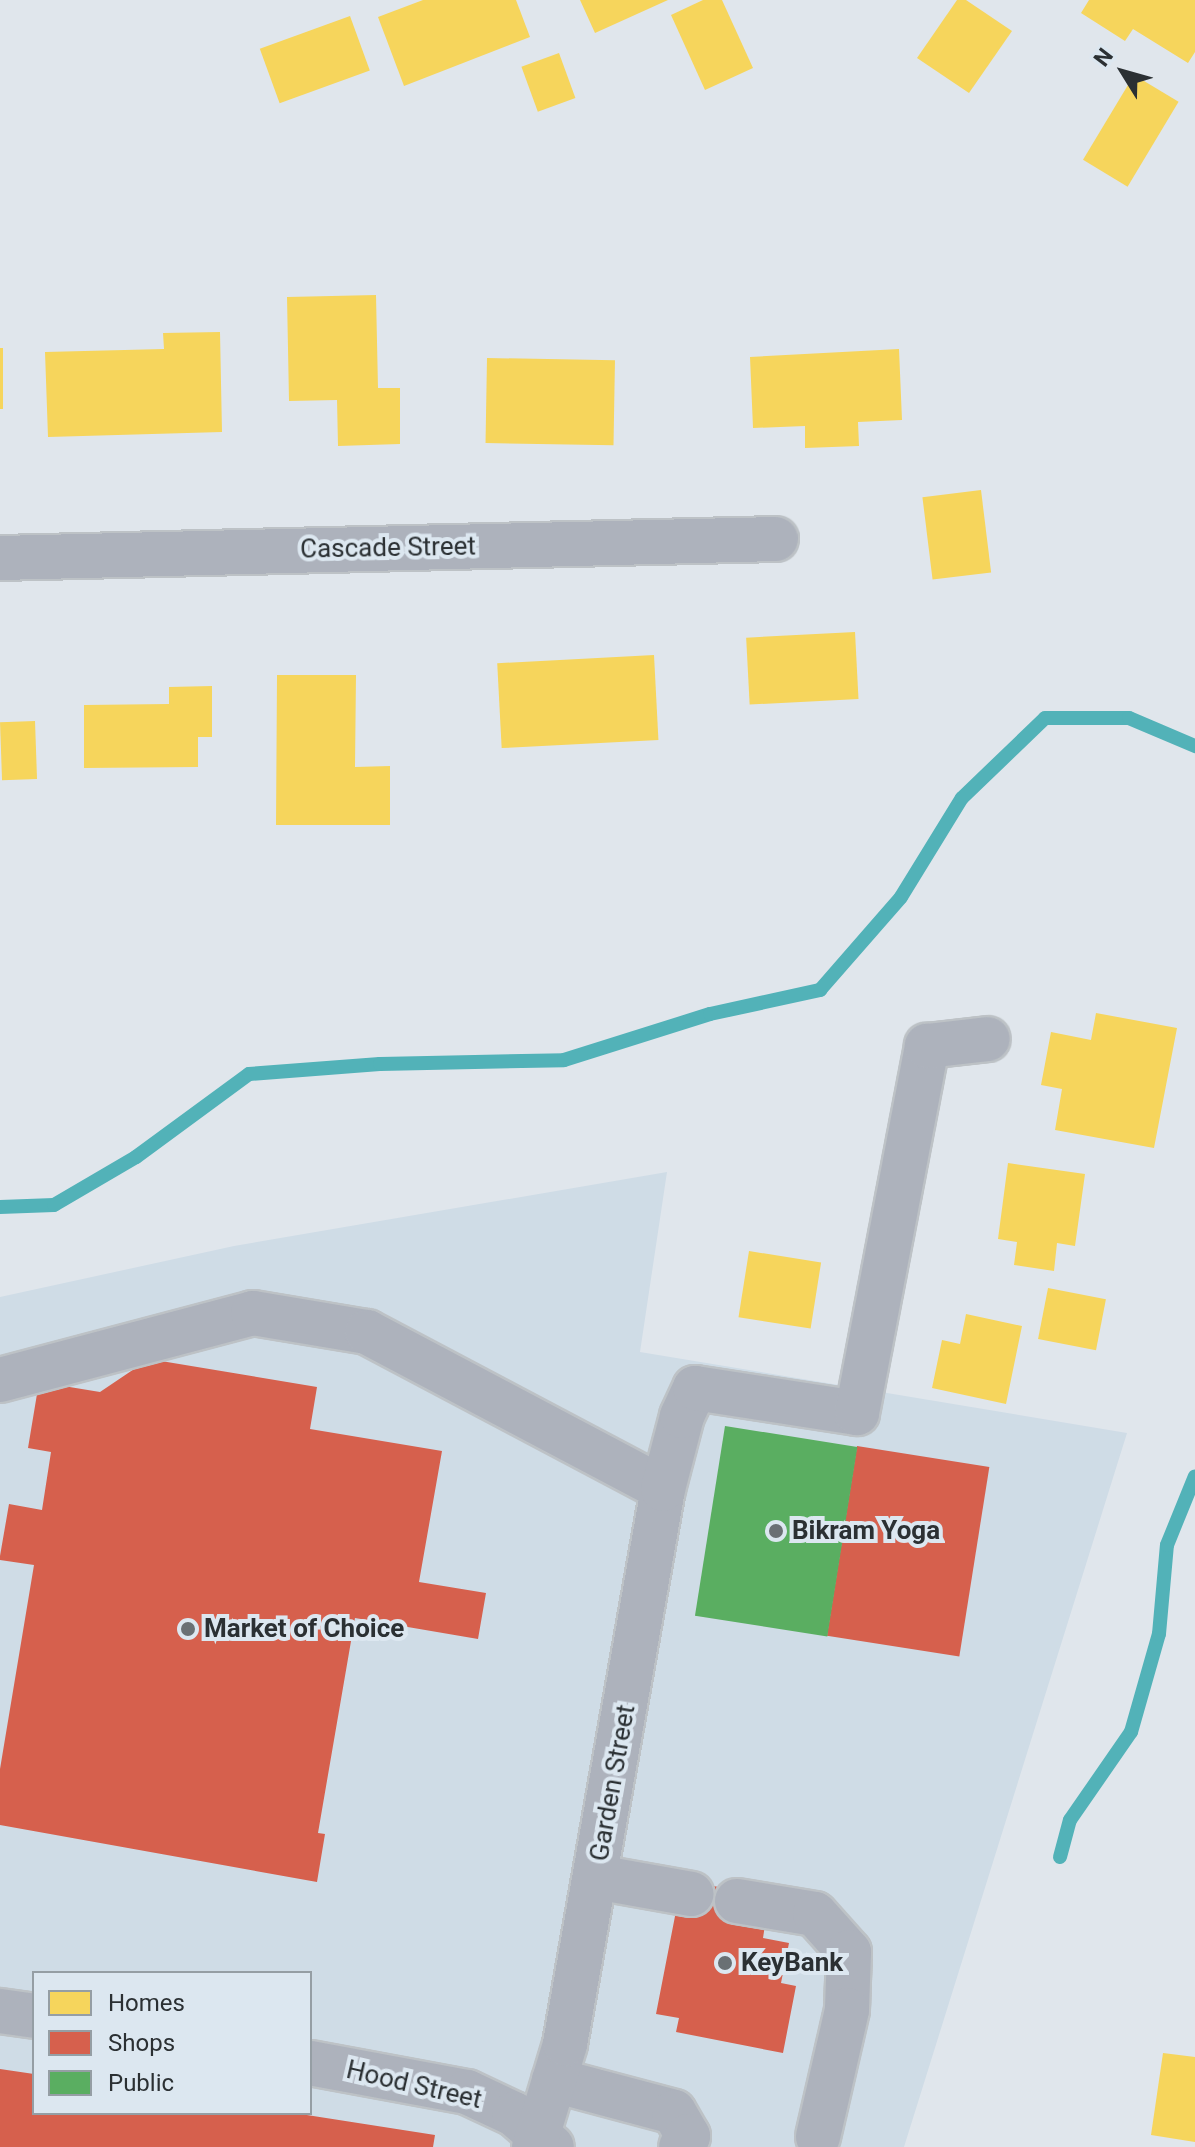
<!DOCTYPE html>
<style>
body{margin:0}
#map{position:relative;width:1195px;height:2147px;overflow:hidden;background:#e0e6ec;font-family:Roboto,sans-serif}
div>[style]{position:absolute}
.built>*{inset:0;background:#cfdce6}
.homes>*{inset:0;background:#f6d55c;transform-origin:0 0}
.shops>*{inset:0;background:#d6604d;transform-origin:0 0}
.public>*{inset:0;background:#5aae61;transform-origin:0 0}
.stream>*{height:14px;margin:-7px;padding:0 7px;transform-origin:7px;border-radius:7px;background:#52b2b8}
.roads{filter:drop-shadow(2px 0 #bdc2c6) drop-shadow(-2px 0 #bdc2c6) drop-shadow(0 2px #bdc2c6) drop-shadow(0 -2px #bdc2c6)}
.minor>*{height:44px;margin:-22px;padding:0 22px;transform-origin:22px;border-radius:22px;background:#adb2bc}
.dots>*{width:22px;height:22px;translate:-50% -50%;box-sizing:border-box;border:4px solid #dce7f0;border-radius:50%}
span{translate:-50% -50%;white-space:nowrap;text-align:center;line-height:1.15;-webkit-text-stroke:8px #dce7f0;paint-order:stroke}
.street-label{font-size:26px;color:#2b3033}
.poi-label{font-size:26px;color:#2b3033;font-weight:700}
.left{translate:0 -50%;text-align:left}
.legend{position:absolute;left:32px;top:1971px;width:280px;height:144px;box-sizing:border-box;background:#dce7f0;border:2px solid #959ea4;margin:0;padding:10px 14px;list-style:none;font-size:24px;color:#2b3033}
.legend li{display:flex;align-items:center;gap:16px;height:40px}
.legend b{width:40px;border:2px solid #959ea4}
.north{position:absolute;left:1083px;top:32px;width:80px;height:80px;-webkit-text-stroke:6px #dce7f0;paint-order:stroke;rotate:307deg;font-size:22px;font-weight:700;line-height:32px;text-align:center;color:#2b3033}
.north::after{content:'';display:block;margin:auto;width:28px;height:36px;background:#2b3033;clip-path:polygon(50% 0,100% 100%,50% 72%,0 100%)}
</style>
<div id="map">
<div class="built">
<div style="clip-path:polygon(evenodd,667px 1172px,640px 1352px,1127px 1433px,904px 2147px,0 2147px,0 1297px,234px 1246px,667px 1172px,34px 1973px,310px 1973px,310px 2113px,34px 2113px,34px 1973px)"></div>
</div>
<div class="homes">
<div style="clip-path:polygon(423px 0,516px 0,530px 37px,404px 86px,378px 17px)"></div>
<div style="clip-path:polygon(580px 0,668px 0,595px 33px)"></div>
<div style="clip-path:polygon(703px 0,722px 0,753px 68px,705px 90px,671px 15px)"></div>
<div style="clip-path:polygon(957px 0,966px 0,1012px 31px,969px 93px,917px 58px)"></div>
<div style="clip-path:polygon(1089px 0,1195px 0,1195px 52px,1188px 63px,1133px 29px,1125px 41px,1081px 13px)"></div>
<div style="left:350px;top:16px;width:58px;height:96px;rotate:70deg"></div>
<div style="left:559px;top:53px;width:48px;height:40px;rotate:70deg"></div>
<div style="left:1134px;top:75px;width:52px;height:99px;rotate:31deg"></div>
<div style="clip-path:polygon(376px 295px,378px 388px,400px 388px,400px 444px,338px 446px,337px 400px,289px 401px,287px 297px)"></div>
<div style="clip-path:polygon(220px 332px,222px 432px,48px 437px,45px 352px,164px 349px,163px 333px)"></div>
<div style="left:0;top:348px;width:3px;height:61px"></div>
<div style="clip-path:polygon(899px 349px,902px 420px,858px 422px,859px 446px,805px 448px,805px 426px,753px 428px,750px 357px)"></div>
<div style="left:487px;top:358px;width:128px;height:85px;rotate:1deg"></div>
<div style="left:981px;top:490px;width:83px;height:59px;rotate:83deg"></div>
<div style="left:855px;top:632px;width:67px;height:109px;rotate:87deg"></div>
<div style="left:654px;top:655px;width:85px;height:157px;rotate:87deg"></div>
<div style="clip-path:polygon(277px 675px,356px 675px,355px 767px,390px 766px,390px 825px,276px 825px)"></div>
<div style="clip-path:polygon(212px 686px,212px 737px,198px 737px,198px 767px,84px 768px,84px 705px,169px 704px,169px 687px)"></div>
<div style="left:35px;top:721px;width:58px;height:35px;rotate:88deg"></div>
<div style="clip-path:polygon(1096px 1013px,1177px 1028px,1154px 1148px,1055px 1130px,1062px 1089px,1041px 1085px,1051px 1032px,1091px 1040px)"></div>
<div style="clip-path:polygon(1008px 1163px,1085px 1174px,1075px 1246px,1057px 1243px,1054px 1271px,1014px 1265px,1017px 1242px,998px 1239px)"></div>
<div style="left:749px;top:1251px;width:73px;height:67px;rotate:9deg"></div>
<div style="left:1048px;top:1288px;width:59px;height:52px;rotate:11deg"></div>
<div style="clip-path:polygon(966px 1314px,1022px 1326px,1006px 1404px,932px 1388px,942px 1340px,960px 1344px)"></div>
<div style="clip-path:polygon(1163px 2053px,1195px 2057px,1195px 2142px,1151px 2135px)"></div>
</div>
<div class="shops">
<div style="clip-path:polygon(149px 1359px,317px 1387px,310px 1429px,442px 1451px,419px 1582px,486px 1593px,478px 1639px,355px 1618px,318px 1833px,325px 1834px,317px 1882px,0 1825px,0 1769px,34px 1565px,0 1560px,0 1556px,9px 1504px,42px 1510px,51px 1452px,28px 1448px,39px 1382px,100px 1392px)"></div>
<div style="left:857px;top:1446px;width:134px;height:192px;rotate:9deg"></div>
<div style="clip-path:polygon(693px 1882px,739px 1891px,765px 1925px,763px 1938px,789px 1943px,781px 1983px,796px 1986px,783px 2053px,676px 2032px,679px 2018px,656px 2014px,676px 1911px)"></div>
<div style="clip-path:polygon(0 2069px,34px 2074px,34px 2113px,294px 2113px,435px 2135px,433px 2147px,0 2147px)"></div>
</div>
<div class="public">
<div style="left:725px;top:1426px;width:134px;height:192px;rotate:9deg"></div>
</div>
<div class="stream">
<div style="left:0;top:1207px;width:54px;rotate:-2.1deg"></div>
<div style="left:54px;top:1205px;width:95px;rotate:-30.3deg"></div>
<div style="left:136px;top:1157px;width:140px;rotate:-36.3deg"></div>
<div style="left:249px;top:1074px;width:131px;rotate:-4.4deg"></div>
<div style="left:380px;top:1064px;width:184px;rotate:-1.2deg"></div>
<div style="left:564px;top:1060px;width:153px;rotate:-17.5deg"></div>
<div style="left:710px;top:1014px;width:113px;rotate:-12.3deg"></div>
<div style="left:820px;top:990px;width:123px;rotate:-48.9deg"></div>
<div style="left:901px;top:897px;width:116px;rotate:-58.4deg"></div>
<div style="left:962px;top:798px;width:115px;rotate:-43.9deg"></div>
<div style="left:1045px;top:718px;width:84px"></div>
<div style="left:1129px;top:718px;width:72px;rotate:23deg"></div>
<div style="left:1060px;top:1857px;width:38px;rotate:-75deg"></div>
<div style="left:1070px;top:1820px;width:107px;rotate:-55.3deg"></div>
<div style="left:1131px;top:1732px;width:102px;rotate:-74.1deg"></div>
<div style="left:1159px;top:1634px;width:89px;rotate:-84.9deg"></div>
<div style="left:1167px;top:1545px;width:74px;rotate:-67.9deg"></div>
</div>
<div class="roads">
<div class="minor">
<div style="left:0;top:558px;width:776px;rotate:-1.4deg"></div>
<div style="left:0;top:1380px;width:262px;rotate:-14.8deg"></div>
<div style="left:253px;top:1313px;width:116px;rotate:9.5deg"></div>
<div style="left:367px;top:1332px;width:335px;rotate:27.9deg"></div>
<div style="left:596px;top:1877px;width:97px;rotate:10.1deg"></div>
<div style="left:737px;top:1901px;width:79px;rotate:9.5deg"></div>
<div style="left:815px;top:1914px;width:51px;rotate:48.2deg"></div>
<div style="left:849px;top:1952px;width:58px;rotate:92deg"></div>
<div style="left:847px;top:2010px;width:130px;rotate:102.9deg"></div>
<div style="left:0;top:2011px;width:34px;rotate:8deg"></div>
<div style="left:310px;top:2063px;width:160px;rotate:10.5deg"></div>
<div style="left:467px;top:2092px;width:52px;rotate:25.1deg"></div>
<div style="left:514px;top:2114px;width:50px;rotate:41deg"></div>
<div style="left:554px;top:2080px;width:124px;rotate:14.9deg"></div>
<div style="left:674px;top:2112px;width:28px;rotate:60deg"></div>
<div style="left:688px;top:2136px;width:13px;rotate:122deg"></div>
<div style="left:534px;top:2147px;width:108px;rotate:-73.2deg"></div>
<div style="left:565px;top:2044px;width:564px;rotate:-79.99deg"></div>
<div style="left:663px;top:1489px;width:75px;rotate:-75.4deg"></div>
<div style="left:682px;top:1416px;width:31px;rotate:-65deg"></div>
<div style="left:695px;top:1388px;width:164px;rotate:8.8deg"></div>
<div style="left:857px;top:1413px;width:374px;rotate:-79.2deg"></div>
<div style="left:927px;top:1046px;width:61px;rotate:-6.5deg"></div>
</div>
</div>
<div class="dots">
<div style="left:776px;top:1531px;background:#6a7074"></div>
<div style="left:188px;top:1629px;background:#6a7074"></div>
<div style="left:725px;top:1963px;background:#6a7074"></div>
</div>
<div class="street-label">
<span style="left:388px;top:548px;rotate:-1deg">Cascade Street</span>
<span style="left:613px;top:1783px;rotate:-80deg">Garden Street</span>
<span style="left:414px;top:2085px;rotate:13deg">Hood Street</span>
</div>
<div class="poi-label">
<span class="left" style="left:792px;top:1531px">Bikram Yoga</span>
<span class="left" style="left:204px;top:1629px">Market of Choice</span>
<span class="left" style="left:741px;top:1963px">KeyBank</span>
</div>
<ul class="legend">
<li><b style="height:22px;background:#f6d55c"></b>Homes</li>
<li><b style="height:22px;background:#d6604d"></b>Shops</li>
<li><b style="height:22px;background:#5aae61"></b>Public</li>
</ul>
<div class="north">N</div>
</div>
